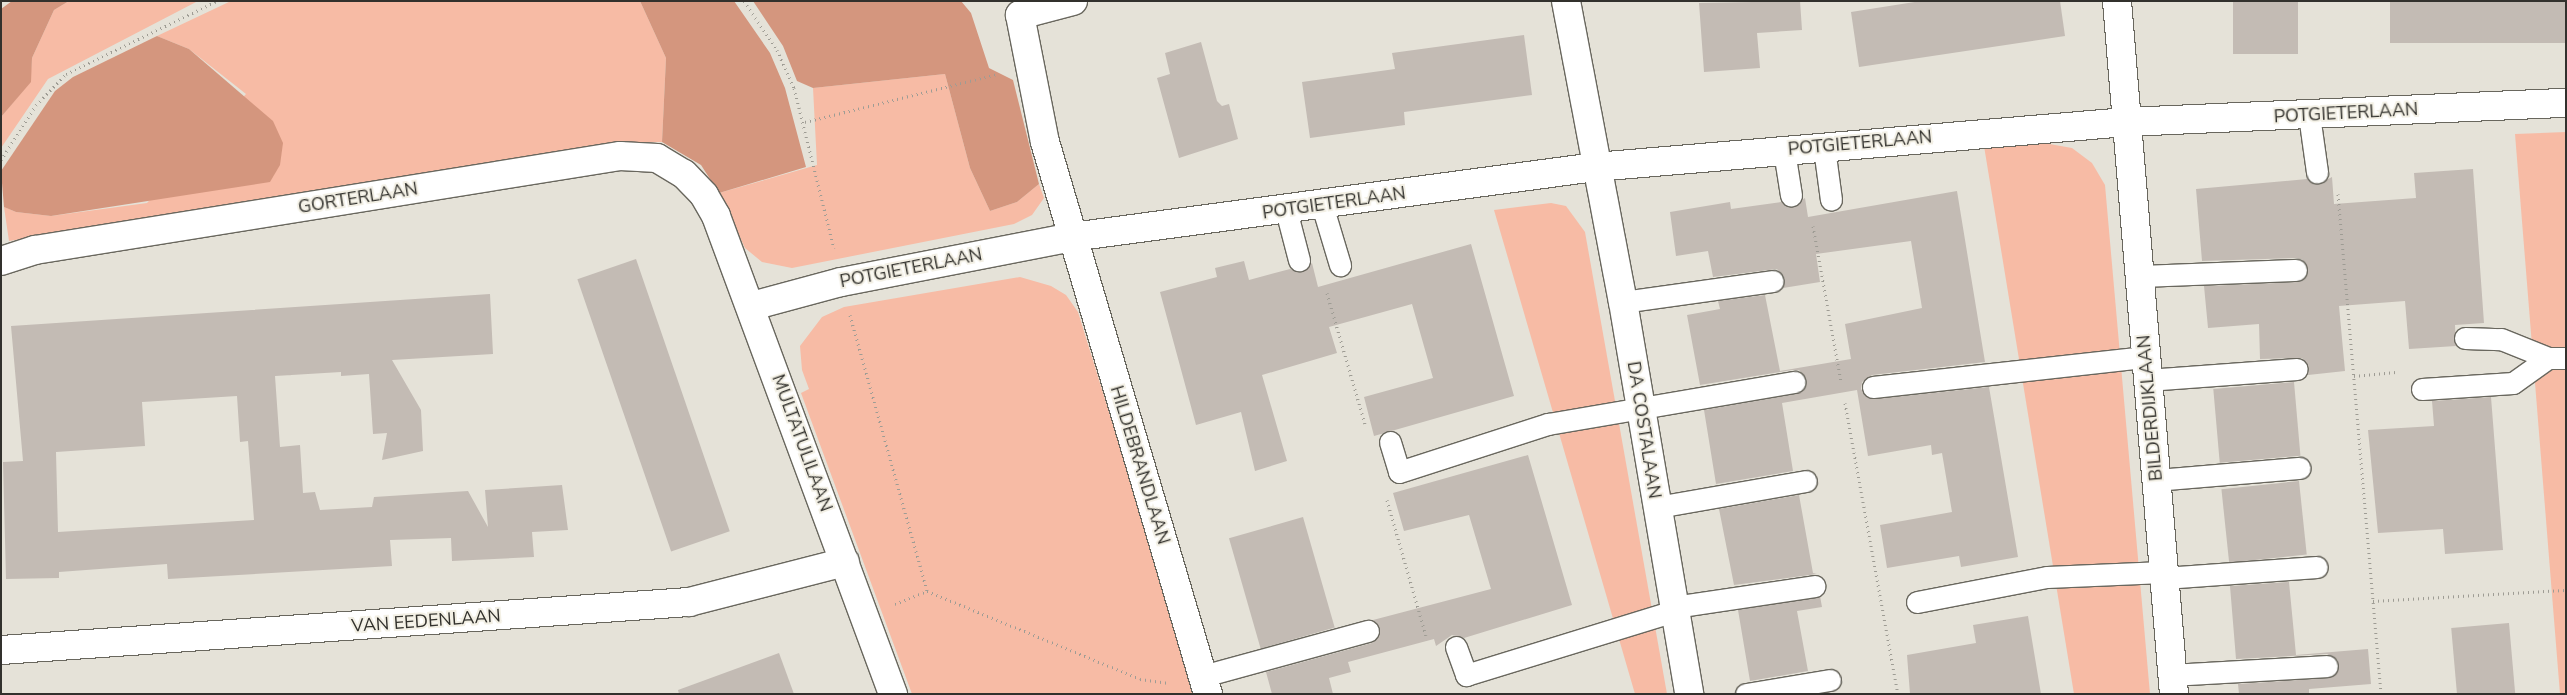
<!DOCTYPE html>
<style>
body{margin:0}
#map{position:relative;width:2567px;height:695px;overflow:hidden;background:#e5e2d8;font-family:"Nunito Sans",sans-serif}
div>[style]{position:absolute}
.green>*{inset:0;background:#f7bba5}
.forest>*{inset:0;background:#d4967e}
.building>*{inset:0;background:#c3bbb4;transform-origin:0 0}
.path>*{height:3px;margin-top:-1.5px;transform-origin:0;background:repeating-linear-gradient(90deg,#9e9c94 0 1px,transparent 0 5px)}
.roads{filter:drop-shadow(1px 0 #69675e) drop-shadow(-1px 0 #69675e) drop-shadow(0 1px #69675e) drop-shadow(0 -1px #69675e)}
.service>*{height:21px;margin:-10.5px;padding:0 10.5px;transform-origin:10.5px;border-radius:10.5px;background:#fff}
.minor>*{height:28px;margin:-14px;padding:0 14px;transform-origin:14px;border-radius:14px;background:#fff}
span{translate:-50% -50%;white-space:nowrap;text-align:center;line-height:1.15;-webkit-text-stroke:4px #f3f0e5;paint-order:stroke}
.street-label{font-size:18px;color:#32312d}
.frame{position:absolute;inset:0;border:2px solid #32312d;pointer-events:none}
</style>
<div id="map">
<div class="green">
<div style="clip-path:polygon(69px 1px,198px 1px,48px 79px,1px 148px,1px 117px,30px 82px,32px 58px,54px 10px)"></div>
<div style="clip-path:polygon(231px 1px,640px 1px,666px 58px,662px 142px,617px 143px,9px 241px,4px 207px,16px 212px,51px 216px,147px 203px,246px 94px,189px 49px,157px 36px)"></div>
<div style="clip-path:polygon(945px 74px,970px 168px,990px 211px,1017px 202px,1039px 184px,1044px 198px,1032px 215px,1014px 224px,792px 268px,762px 262px,745px 248px,719px 193px,817px 165px,813px 88px)"></div>
<div style="clip-path:polygon(2566px 132px,2566px 694px,2560px 694px,2515px 134px)"></div>
<div style="clip-path:polygon(2038px 142px,2072px 148px,2092px 163px,2105px 185px,2150px 694px,2074px 694px,1984px 146px)"></div>
<div style="clip-path:polygon(1551px 203px,1566px 206px,1585px 232px,1667px 694px,1635px 694px,1494px 210px)"></div>
<div style="clip-path:polygon(1020px 277px,1051px 286px,1066px 295px,1078px 312px,1196px 694px,912px 694px,801px 393px,809px 389px,802px 370px,800px 346px,822px 317px,844px 307px)"></div>
</div>
<div class="forest">
<div style="clip-path:polygon(12px 1px,69px 1px,54px 10px,32px 58px,31px 82px,1px 117px,1px 9px)"></div>
<div style="clip-path:polygon(640px 1px,734px 1px,770px 53px,785px 88px,806px 167px,719px 193px,701px 165px,662px 142px,666px 58px)"></div>
<div style="clip-path:polygon(753px 1px,961px 1px,971px 13px,989px 68px,1013px 80px,1039px 184px,1017px 202px,990px 211px,970px 168px,945px 74px,813px 88px,797px 81px,783px 46px)"></div>
<div style="clip-path:polygon(157px 36px,189px 49px,273px 121px,283px 143px,280px 165px,270px 182px,51px 216px,16px 212px,4px 207px,1px 171px,55px 91px,73px 77px)"></div>
</div>
<div class="building">
<div style="clip-path:polygon(1800px 1px,1802px 30px,1757px 33px,1760px 68px,1704px 72px,1699px 3px)"></div>
<div style="clip-path:polygon(1921px 1px,2060px 1px,2065px 36px,1859px 67px,1851px 12px)"></div>
<div style="left:2233px;top:1px;width:65px;height:53px"></div>
<div style="left:2390px;top:1px;width:176px;height:42px"></div>
<div style="clip-path:polygon(1524px 35px,1532px 95px,1404px 112px,1405px 125px,1310px 138px,1302px 82px,1395px 69px,1392px 53px)"></div>
<div style="clip-path:polygon(1201px 42px,1217px 101px,1222px 106px,1229px 104px,1238px 139px,1179px 158px,1157px 78px,1170px 74px,1165px 53px)"></div>
<div style="clip-path:polygon(2473px 169px,2484px 323px,2455px 325px,2456px 346px,2409px 349px,2405px 301px,2339px 306px,2345px 371px,2308px 375px,2309px 368px,2302px 358px,2260px 359px,2259px 324px,2208px 328px,2204px 286px,2297px 282px,2307px 276px,2308px 269px,2302px 259px,2296px 258px,2202px 261px,2196px 189px,2307px 179px,2318px 184px,2332px 177px,2334px 204px,2416px 198px,2414px 173px)"></div>
<div style="clip-path:polygon(1957px 191px,1985px 362px,1872px 375px,1862px 382px,1861px 389px,1868px 398px,1874px 399px,1989px 387px,2018px 557px,1961px 567px,1959px 556px,1887px 568px,1880px 525px,1952px 512px,1942px 453px,1932px 455px,1931px 445px,1868px 456px,1857px 390px,1782px 403px,1793px 471px,1716px 484px,1704px 410px,1796px 394px,1806px 387px,1806px 379px,1799px 370px,1792px 370px,1700px 385px,1687px 315px,1720px 309px,1718px 301px,1765px 295px,1780px 371px,1851px 359px,1845px 324px,1922px 308px,1911px 241px,1816px 254px,1820px 282px,1783px 288px,1785px 279px,1777px 269px,1713px 277px,1708px 251px,1676px 256px,1670px 212px,1730px 202px,1731px 209px,1781px 202px,1792px 207px,1805px 198px,1808px 217px)"></div>
<div style="clip-path:polygon(1471px 244px,1514px 396px,1374px 436px,1364px 397px,1433px 378px,1412px 304px,1329px 327px,1337px 353px,1262px 375px,1287px 461px,1255px 471px,1241px 412px,1196px 425px,1160px 292px,1217px 277px,1215px 268px,1244px 261px,1249px 280px,1290px 269px,1303px 272px,1312px 263px,1318px 287px)"></div>
<div style="left:636px;top:259px;width:288px;height:62px;rotate:71deg"></div>
<div style="clip-path:polygon(evenodd,490px 294px,493px 354px,392px 360px,421px 410px,423px 451px,382px 460px,387px 433px,373px 434px,369px 374px,341px 376px,341px 372px,275px 376px,280px 447px,300px 445px,303px 493px,315px 492px,320px 510px,372px 507px,374px 497px,468px 491px,488px 527px,485px 490px,562px 485px,568px 530px,532px 532px,534px 557px,452px 561px,451px 538px,390px 540px,392px 566px,168px 579px,167px 564px,59px 572px,59px 578px,6px 579px,3px 462px,23px 461px,11px 326px,490px 294px,237px 396px,240px 442px,248px 441px,254px 520px,58px 532px,56px 452px,145px 446px,142px 402px,237px 396px)"></div>
<div style="left:2294px;top:382px;width:74px;height:81px;rotate:85deg"></div>
<div style="clip-path:polygon(2491px 397px,2503px 550px,2445px 554px,2443px 529px,2378px 533px,2368px 430px,2434px 426px,2432px 401px)"></div>
<div style="clip-path:polygon(1528px 455px,1572px 605px,1464px 638px,1452px 635px,1436px 646px,1434px 639px,1348px 662px,1351px 672px,1329px 678px,1333px 694px,1272px 694px,1266px 672px,1372px 643px,1380px 634px,1373px 620px,1491px 589px,1469px 515px,1404px 531px,1393px 493px)"></div>
<div style="left:2299px;top:481px;width:74px;height:78px;rotate:84deg"></div>
<div style="clip-path:polygon(1799px 495px,1813px 573px,1817px 574px,1734px 585px,1719px 509px)"></div>
<div style="left:1303px;top:517px;width:115px;height:77px;rotate:74deg"></div>
<div style="clip-path:polygon(2289px 582px,2296px 655px,2368px 649px,2371px 684px,2309px 689px,2309px 694px,2239px 694px,2238px 684px,2328px 678px,2338px 671px,2338px 660px,2327px 654px,2236px 659px,2230px 586px)"></div>
<div style="clip-path:polygon(1820px 596px,1822px 607px,1797px 611px,1808px 671px,1750px 681px,1738px 610px)"></div>
<div style="clip-path:polygon(2028px 616px,2041px 694px,1910px 694px,1907px 655px,1976px 643px,1973px 625px)"></div>
<div style="left:2509px;top:623px;width:71px;height:58px;rotate:85deg"></div>
<div style="clip-path:polygon(779px 653px,794px 694px,679px 694px,678px 690px)"></div>
</div>
<div class="path">
<div style="left:744px;top:1px;width:59px;rotate:56deg"></div>
<div style="left:777px;top:50px;width:42px;rotate:65.9deg"></div>
<div style="left:794px;top:88px;width:165px;rotate:76deg"></div>
<div style="left:805px;top:122px;width:199px;rotate:-14deg"></div>
<div style="left:1px;top:160px;width:65px;rotate:-57.5deg"></div>
<div style="left:36px;top:105px;width:43px;rotate:-45.9deg"></div>
<div style="left:66px;top:74px;width:168px;rotate:-25.8deg"></div>
<div style="left:2338px;top:194px;width:502px;rotate:85.08deg"></div>
<div style="left:1813px;top:226px;width:158px;rotate:79.8deg"></div>
<div style="left:1327px;top:293px;width:136px;rotate:73.8deg"></div>
<div style="left:850px;top:315px;width:287px;rotate:74.4deg"></div>
<div style="left:927px;top:591px;width:230px;rotate:22.4deg"></div>
<div style="left:1140px;top:679px;width:29px;rotate:8deg"></div>
<div style="left:2354px;top:376px;width:42px;rotate:-5.4deg"></div>
<div style="left:1845px;top:403px;width:296px;rotate:79.7deg"></div>
<div style="left:1387px;top:500px;width:141px;rotate:74deg"></div>
<div style="left:2373px;top:601px;width:193px;rotate:-3.3deg"></div>
<div style="left:895px;top:604px;width:35px;rotate:-22deg"></div>
</div>
<div class="roads">
<div class="service">
<div style="left:2309px;top:115px;width:58px;rotate:82deg"></div>
<div style="left:1824px;top:148px;width:52px;rotate:82.3deg"></div>
<div style="left:1784px;top:151px;width:45px;rotate:81deg"></div>
<div style="left:1322px;top:205px;width:63px;rotate:73.3deg"></div>
<div style="left:1286px;top:210px;width:52px;rotate:75.4deg"></div>
<div style="left:2139px;top:276px;width:157px;rotate:-2.2deg"></div>
<div style="left:1623px;top:302px;width:151px;rotate:-8deg"></div>
<div style="left:2465px;top:338px;width:36px;rotate:2deg"></div>
<div style="left:2501px;top:339px;width:51px;rotate:22deg"></div>
<div style="left:2548px;top:358px;width:18px"></div>
<div style="left:2147px;top:380px;width:150px;rotate:-4.2deg"></div>
<div style="left:1873px;top:387px;width:274px;rotate:-6.3deg"></div>
<div style="left:2422px;top:389px;width:91px;rotate:-3.8deg"></div>
<div style="left:2513px;top:383px;width:43px;rotate:-35.5deg"></div>
<div style="left:1390px;top:442px;width:31px;rotate:73deg"></div>
<div style="left:1399px;top:472px;width:157px;rotate:-17.9deg"></div>
<div style="left:1548px;top:424px;width:250px;rotate:-9.7deg"></div>
<div style="left:2156px;top:480px;width:144px;rotate:-4.8deg"></div>
<div style="left:1657px;top:507px;width:151px;rotate:-9.9deg"></div>
<div style="left:2164px;top:578px;width:153px;rotate:-4.1deg"></div>
<div style="left:1917px;top:602px;width:132px;rotate:-10.9deg"></div>
<div style="left:2047px;top:577px;width:116px;rotate:-2.5deg"></div>
<div style="left:1674px;top:607px;width:142px;rotate:-8.5deg"></div>
<div style="left:1456px;top:647px;width:30px;rotate:70deg"></div>
<div style="left:1466px;top:675px;width:218px;rotate:-17.1deg"></div>
<div style="left:2172px;top:675px;width:155px;rotate:-3.3deg"></div>
<div style="left:1203px;top:676px;width:171px;rotate:-15.3deg"></div>
<div style="left:1746px;top:694px;width:85px;rotate:-9.5deg"></div>
</div>
<div class="minor">
<div style="left:1073px;top:1px;width:55px;rotate:165.2deg"></div>
<div style="left:1020px;top:15px;width:129px;rotate:78.9deg"></div>
<div style="left:1045px;top:142px;width:576px;rotate:73.55deg"></div>
<div style="left:1566px;top:1px;width:306px;rotate:79.3deg"></div>
<div style="left:1623px;top:302px;width:398px;rotate:80.4deg"></div>
<div style="left:2117px;top:1px;width:695px;rotate:85.3deg"></div>
<div style="left:1px;top:261px;width:36px;rotate:-18deg"></div>
<div style="left:35px;top:250px;width:593px;rotate:-9.13deg"></div>
<div style="left:620px;top:156px;width:37px;rotate:3deg"></div>
<div style="left:657px;top:158px;width:31px;rotate:31deg"></div>
<div style="left:684px;top:174px;width:29px;rotate:46deg"></div>
<div style="left:704px;top:195px;width:24px;rotate:60deg"></div>
<div style="left:716px;top:216px;width:510px;rotate:69.68deg"></div>
<div style="left:752px;top:306px;width:92px;rotate:-15.1deg"></div>
<div style="left:841px;top:282px;width:235px;rotate:-11deg"></div>
<div style="left:1072px;top:237px;width:528px;rotate:-7.62deg"></div>
<div style="left:1595px;top:167px;width:533px;rotate:-4.84deg"></div>
<div style="left:2126px;top:122px;width:440px;rotate:-2.5deg"></div>
<div style="left:1px;top:650px;width:690px;rotate:-3.99deg"></div>
<div style="left:689px;top:602px;width:161px;rotate:-14.4deg"></div>
</div>
</div>
<div class="street-label">
<span style="left:2346px;top:113px;rotate:-3deg">POTGIETERLAAN</span>
<span style="left:1860px;top:143px;rotate:-5deg">POTGIETERLAAN</span>
<span style="left:358px;top:198px;rotate:-9deg">GORTERLAAN</span>
<span style="left:1334px;top:203px;rotate:-8deg">POTGIETERLAAN</span>
<span style="left:911px;top:268px;rotate:-11deg">POTGIETERLAAN</span>
<span style="left:2150px;top:408px;rotate:-95deg">BILDERDIJKLAAN</span>
<span style="left:1644px;top:430px;rotate:81deg">DA COSTALAAN</span>
<span style="left:802px;top:443px;rotate:70deg">MULTATULILAAN</span>
<span style="left:1140px;top:465px;rotate:73deg">HILDEBRANDLAAN</span>
<span style="left:426px;top:621px;rotate:-4deg">VAN EEDENLAAN</span>
</div>
<div class="frame"></div>
</div>
